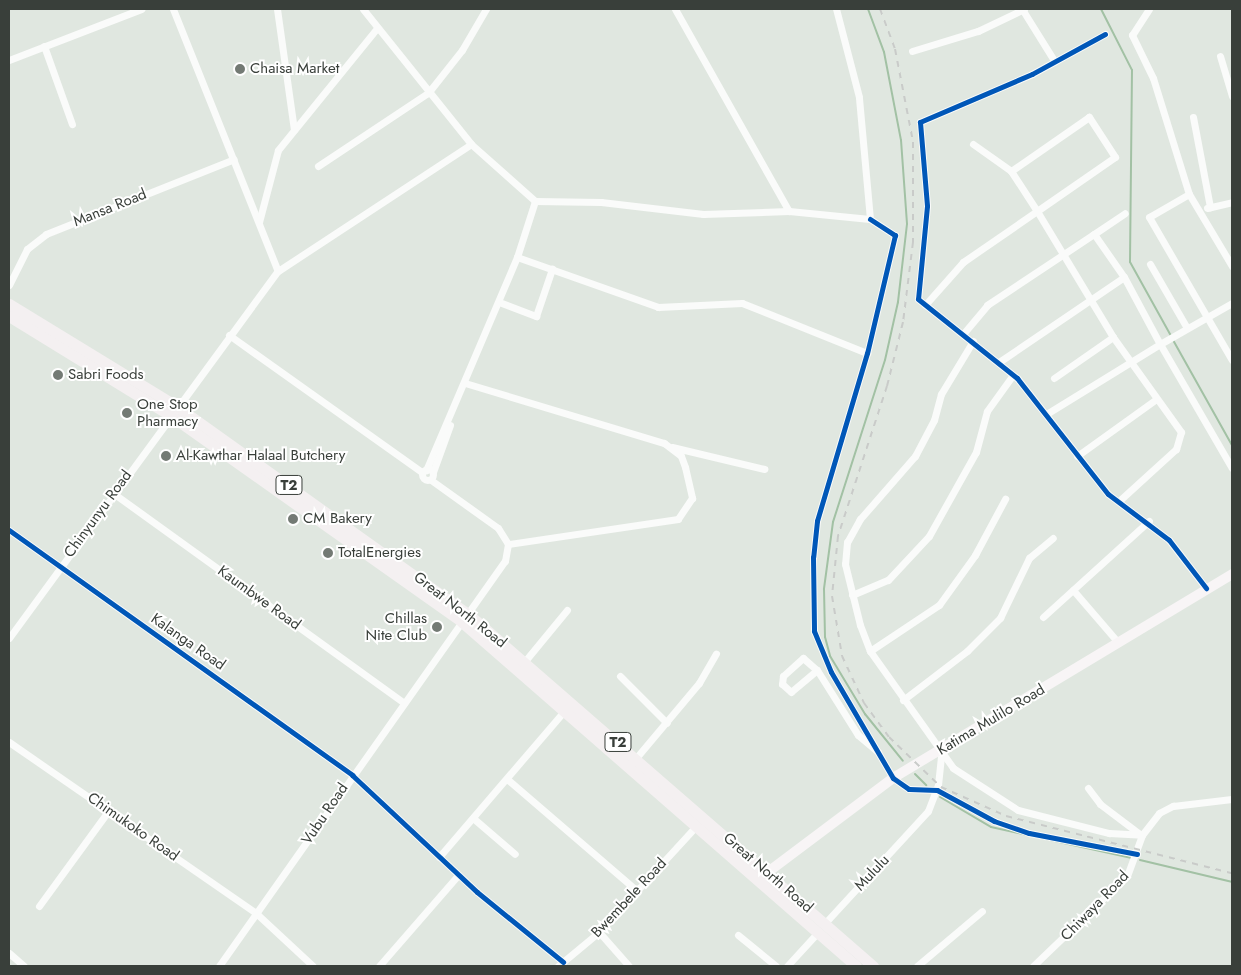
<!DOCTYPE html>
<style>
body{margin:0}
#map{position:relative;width:1241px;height:975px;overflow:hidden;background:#e0e7e0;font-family:Jost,sans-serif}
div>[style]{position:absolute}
.stream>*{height:2px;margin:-1px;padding:0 1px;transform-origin:1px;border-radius:1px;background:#a2c1a4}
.street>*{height:7px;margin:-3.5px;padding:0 3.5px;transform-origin:3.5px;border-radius:3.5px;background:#fafbfa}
.street>.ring{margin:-3.5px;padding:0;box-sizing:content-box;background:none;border:7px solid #fafbfa;border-radius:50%}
.secondary>*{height:10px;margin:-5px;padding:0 5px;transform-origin:5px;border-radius:5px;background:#f8f5f6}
.primary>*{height:11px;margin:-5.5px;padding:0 5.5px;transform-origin:5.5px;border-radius:5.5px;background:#f4f0f1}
.rail>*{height:2px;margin-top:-1px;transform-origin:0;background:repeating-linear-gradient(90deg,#c9cbc9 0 6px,transparent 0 12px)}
.cycleway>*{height:5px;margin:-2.5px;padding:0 2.5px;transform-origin:2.5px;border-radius:2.5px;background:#0057b8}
.dots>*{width:14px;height:14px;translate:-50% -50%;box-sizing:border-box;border:2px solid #fff;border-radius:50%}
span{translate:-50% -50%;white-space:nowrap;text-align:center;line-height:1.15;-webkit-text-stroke:4px #fff;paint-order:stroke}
.shield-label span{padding:1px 4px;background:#fff;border:1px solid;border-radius:4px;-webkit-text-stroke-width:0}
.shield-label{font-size:14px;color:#393f3a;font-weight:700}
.poi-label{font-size:15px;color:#393f3a}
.left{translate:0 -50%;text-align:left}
.right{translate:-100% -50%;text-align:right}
.street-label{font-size:15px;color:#393f3a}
.frame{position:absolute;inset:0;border:10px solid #393f3a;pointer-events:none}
</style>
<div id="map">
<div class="stream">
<div style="left:868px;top:9px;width:46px;rotate:69.6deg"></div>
<div style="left:884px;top:52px;width:90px;rotate:79.1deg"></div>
<div style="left:901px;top:140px;width:84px;rotate:85.9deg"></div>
<div style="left:907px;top:224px;width:79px;rotate:96.6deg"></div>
<div style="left:898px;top:302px;width:59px;rotate:102.6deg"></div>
<div style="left:885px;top:360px;width:170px;rotate:107.8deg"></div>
<div style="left:833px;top:522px;width:68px;rotate:97.7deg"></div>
<div style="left:824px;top:589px;width:48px;rotate:88.8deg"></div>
<div style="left:825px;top:637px;width:20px;rotate:75deg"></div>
<div style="left:830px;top:656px;width:68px;rotate:58.9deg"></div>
<div style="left:865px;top:714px;width:60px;rotate:51deg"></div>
<div style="left:1101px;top:9px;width:68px;rotate:63.1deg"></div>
<div style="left:1132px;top:70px;width:192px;rotate:90.6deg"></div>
<div style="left:1130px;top:262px;width:85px;rotate:61deg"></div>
<div style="left:1173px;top:340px;width:120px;rotate:60.7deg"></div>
<div style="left:915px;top:774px;width:16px;rotate:45deg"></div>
<div style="left:940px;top:797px;width:59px;rotate:30.5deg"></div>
<div style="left:991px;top:827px;width:144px;rotate:12.4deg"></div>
<div style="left:1140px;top:860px;width:95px;rotate:13.4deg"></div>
</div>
<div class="street">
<div style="left:173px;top:9px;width:282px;rotate:68.2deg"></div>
<div style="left:277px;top:9px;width:122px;rotate:82deg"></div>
<div style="left:363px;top:9px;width:173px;rotate:51.3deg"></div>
<div style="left:471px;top:144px;width:86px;rotate:41.7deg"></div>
<div style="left:535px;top:201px;width:59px;rotate:107.8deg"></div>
<div style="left:517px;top:257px;width:232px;rotate:113.1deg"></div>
<div style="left:675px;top:9px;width:232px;rotate:60.6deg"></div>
<div style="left:1022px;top:9px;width:62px;rotate:58.1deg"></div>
<div style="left:1149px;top:9px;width:31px;rotate:123deg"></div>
<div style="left:1132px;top:35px;width:48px;rotate:64deg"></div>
<div style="left:1153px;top:78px;width:121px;rotate:72.8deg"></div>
<div style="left:1189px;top:194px;width:84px;rotate:59.2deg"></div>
<div style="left:1105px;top:34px;width:83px;rotate:151.3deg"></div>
<div style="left:1032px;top:74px;width:122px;rotate:156.8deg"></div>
<div style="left:920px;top:122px;width:84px;rotate:85.2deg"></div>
<div style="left:927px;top:206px;width:93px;rotate:95.5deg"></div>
<div style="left:918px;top:299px;width:127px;rotate:38.6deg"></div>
<div style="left:1017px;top:378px;width:147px;rotate:51.9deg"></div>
<div style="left:1108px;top:494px;width:76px;rotate:37deg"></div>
<div style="left:1169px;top:540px;width:61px;rotate:52.4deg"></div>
<div style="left:44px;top:46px;width:83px;rotate:70.3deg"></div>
<div style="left:912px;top:51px;width:69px;rotate:-16.9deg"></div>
<div style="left:978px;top:31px;width:51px;rotate:-25.6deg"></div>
<div style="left:1220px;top:56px;width:42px;rotate:73.3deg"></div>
<div style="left:9px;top:60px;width:142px;rotate:-21.1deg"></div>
<div style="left:1193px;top:117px;width:92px;rotate:79.3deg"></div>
<div style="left:973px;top:144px;width:47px;rotate:35.4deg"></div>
<div style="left:1011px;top:171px;width:48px;rotate:57deg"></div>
<div style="left:1037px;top:211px;width:95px;rotate:-34.7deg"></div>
<div style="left:1115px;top:157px;width:48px;rotate:-123deg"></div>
<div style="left:1089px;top:117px;width:95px;rotate:145.3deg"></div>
<div style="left:318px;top:166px;width:132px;rotate:-33.6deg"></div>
<div style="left:428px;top:93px;width:55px;rotate:-51.7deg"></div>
<div style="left:462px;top:50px;width:48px;rotate:-59.7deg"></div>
<div style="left:1189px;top:194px;width:46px;rotate:150.1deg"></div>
<div style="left:1149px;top:217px;width:165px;rotate:59.9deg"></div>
<div style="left:535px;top:201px;width:66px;rotate:0.9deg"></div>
<div style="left:601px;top:202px;width:103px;rotate:6.7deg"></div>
<div style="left:703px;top:214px;width:86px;rotate:-2deg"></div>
<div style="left:789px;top:211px;width:81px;rotate:5.6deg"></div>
<div style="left:870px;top:219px;width:122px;rotate:-95.2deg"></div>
<div style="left:859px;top:97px;width:91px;rotate:-104.6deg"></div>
<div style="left:1207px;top:208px;width:26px;rotate:-13deg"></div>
<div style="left:870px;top:219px;width:30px;rotate:33deg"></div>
<div style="left:895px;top:235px;width:121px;rotate:103.3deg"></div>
<div style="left:867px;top:353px;width:175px;rotate:106.6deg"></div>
<div style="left:817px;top:521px;width:36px;rotate:96deg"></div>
<div style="left:813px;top:557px;width:74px;rotate:89.2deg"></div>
<div style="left:814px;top:631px;width:44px;rotate:67.5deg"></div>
<div style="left:831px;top:672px;width:123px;rotate:59.7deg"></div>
<div style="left:893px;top:778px;width:19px;rotate:35deg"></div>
<div style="left:909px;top:789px;width:28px;rotate:2deg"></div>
<div style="left:937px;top:790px;width:65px;rotate:28.5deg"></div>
<div style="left:994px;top:821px;width:37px;rotate:19deg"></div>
<div style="left:1029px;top:833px;width:110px;rotate:11deg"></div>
<div style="left:259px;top:222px;width:74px;rotate:-75.2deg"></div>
<div style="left:278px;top:150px;width:157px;rotate:-50.9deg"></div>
<div style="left:1094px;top:234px;width:37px;rotate:-34deg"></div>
<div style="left:517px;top:257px;width:150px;rotate:19.5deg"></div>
<div style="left:658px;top:307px;width:84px;rotate:-2.7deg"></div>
<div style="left:742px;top:303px;width:135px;rotate:21.8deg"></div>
<div style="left:1150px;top:264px;width:74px;rotate:60deg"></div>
<div style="left:9px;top:285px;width:40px;rotate:-63.4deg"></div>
<div style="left:27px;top:249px;width:24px;rotate:-38deg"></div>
<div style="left:46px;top:234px;width:202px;rotate:-21.7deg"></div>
<div style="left:499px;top:302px;width:40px;rotate:21deg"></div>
<div style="left:536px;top:316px;width:50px;rotate:-71.2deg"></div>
<div style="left:1232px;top:303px;width:83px;rotate:150.3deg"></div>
<div style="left:1160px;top:344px;width:143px;rotate:59.9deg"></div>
<div style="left:925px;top:305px;width:57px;rotate:-48.5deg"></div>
<div style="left:963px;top:262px;width:90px;rotate:-34.6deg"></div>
<div style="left:1037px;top:211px;width:147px;rotate:58.9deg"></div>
<div style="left:1113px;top:337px;width:117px;rotate:54.4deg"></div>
<div style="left:1181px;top:432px;width:18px;rotate:106deg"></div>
<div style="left:1176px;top:449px;width:74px;rotate:137.7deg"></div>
<div style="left:963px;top:334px;width:38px;rotate:-50deg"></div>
<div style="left:987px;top:305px;width:128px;rotate:-33.6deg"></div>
<div style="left:1094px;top:234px;width:52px;rotate:55.1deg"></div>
<div style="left:1124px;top:277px;width:76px;rotate:61.8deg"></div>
<div style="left:1160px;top:344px;width:132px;rotate:148.4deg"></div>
<div style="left:229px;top:335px;width:237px;rotate:35.4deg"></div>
<div style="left:973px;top:341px;width:62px;rotate:121.1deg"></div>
<div style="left:941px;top:394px;width:27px;rotate:105deg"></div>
<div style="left:934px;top:420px;width:41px;rotate:117.8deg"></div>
<div style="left:915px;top:456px;width:84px;rotate:131.1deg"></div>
<div style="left:860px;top:519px;width:26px;rotate:119deg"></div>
<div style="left:847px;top:542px;width:22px;rotate:95deg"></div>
<div style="left:845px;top:564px;width:63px;rotate:76.2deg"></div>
<div style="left:860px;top:625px;width:28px;rotate:69deg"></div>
<div style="left:870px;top:651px;width:143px;rotate:54.6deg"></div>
<div style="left:953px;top:768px;width:77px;rotate:32.9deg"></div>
<div style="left:1018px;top:810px;width:94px;rotate:14.2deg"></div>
<div style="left:1109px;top:833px;width:33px;rotate:3deg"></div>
<div style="left:999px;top:362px;width:151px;rotate:-34.2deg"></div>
<div style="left:1054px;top:378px;width:72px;rotate:-34.8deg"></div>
<div style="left:465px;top:383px;width:208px;rotate:16.8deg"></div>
<div style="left:664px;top:443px;width:21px;rotate:37deg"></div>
<div style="left:681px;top:456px;width:12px;rotate:70deg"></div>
<div style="left:685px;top:467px;width:32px;rotate:77deg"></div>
<div style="left:692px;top:498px;width:25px;rotate:124deg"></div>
<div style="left:678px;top:519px;width:172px;rotate:171.6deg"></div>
<div style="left:672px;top:447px;width:95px;rotate:13.4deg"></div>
<div style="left:1077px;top:456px;width:96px;rotate:-35.7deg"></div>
<div class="ring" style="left:422.5px;top:469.5px;width:4px;height:4px"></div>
<div style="left:433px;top:472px;width:50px;rotate:-70.1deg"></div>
<div style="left:113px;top:493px;width:359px;rotate:35.8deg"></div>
<div style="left:9px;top:530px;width:422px;rotate:35.5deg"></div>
<div style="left:352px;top:775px;width:171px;rotate:43.1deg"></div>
<div style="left:477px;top:892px;width:111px;rotate:39.1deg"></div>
<div style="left:1073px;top:590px;width:66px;rotate:49.3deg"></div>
<div style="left:852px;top:595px;width:39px;rotate:-23deg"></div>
<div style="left:888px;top:580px;width:60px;rotate:-47deg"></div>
<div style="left:929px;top:536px;width:96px;rotate:-60.8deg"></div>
<div style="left:976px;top:452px;width:42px;rotate:-75deg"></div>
<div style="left:987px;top:411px;width:44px;rotate:-54.2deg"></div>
<div style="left:1043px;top:617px;width:143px;rotate:-42.2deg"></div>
<div style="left:9px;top:638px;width:455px;rotate:-53.8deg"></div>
<div style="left:278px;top:271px;width:231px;rotate:-33.3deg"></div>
<div style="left:870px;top:651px;width:83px;rotate:-33.7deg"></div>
<div style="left:939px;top:605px;width:62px;rotate:-54.2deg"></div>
<div style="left:975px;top:555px;width:64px;rotate:-61.8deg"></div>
<div style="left:803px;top:658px;width:18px;rotate:41deg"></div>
<div style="left:817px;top:670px;width:34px;rotate:140deg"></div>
<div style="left:791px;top:692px;width:12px;rotate:-138deg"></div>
<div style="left:782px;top:684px;width:8px;rotate:-83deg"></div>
<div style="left:783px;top:676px;width:27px;rotate:-42deg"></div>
<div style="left:525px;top:661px;width:66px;rotate:-50.5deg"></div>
<div style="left:817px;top:670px;width:77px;rotate:57.8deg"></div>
<div style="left:858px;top:735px;width:26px;rotate:40deg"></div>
<div style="left:620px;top:676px;width:66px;rotate:45deg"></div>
<div style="left:903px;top:700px;width:81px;rotate:-37.4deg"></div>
<div style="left:967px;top:651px;width:47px;rotate:-45deg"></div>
<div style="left:1000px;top:618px;width:67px;rotate:-64.2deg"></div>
<div style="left:1029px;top:558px;width:31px;rotate:-40deg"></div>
<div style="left:9px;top:742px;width:302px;rotate:34.7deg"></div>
<div style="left:257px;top:914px;width:76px;rotate:42.9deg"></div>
<div style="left:636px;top:758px;width:98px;rotate:-50deg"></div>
<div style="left:699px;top:683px;width:34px;rotate:-60deg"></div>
<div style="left:507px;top:779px;width:172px;rotate:40.7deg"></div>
<div style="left:1088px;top:788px;width:20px;rotate:53deg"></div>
<div style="left:1100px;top:804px;width:51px;rotate:37.1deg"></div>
<div style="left:473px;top:818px;width:55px;rotate:40.6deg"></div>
<div style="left:439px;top:857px;width:194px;rotate:-49.4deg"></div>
<div style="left:39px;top:906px;width:119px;rotate:-53.9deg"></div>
<div style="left:825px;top:923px;width:152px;rotate:-47.4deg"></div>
<div style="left:928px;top:811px;width:28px;rotate:-69deg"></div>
<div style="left:938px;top:785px;width:29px;rotate:-84deg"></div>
<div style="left:599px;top:932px;width:45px;rotate:48.6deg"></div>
<div style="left:738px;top:935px;width:49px;rotate:39.2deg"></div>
<div style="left:9px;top:953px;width:20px;rotate:41deg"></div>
<div style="left:219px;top:966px;width:496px;rotate:-54.8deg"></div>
<div style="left:505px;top:561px;width:17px;rotate:-80deg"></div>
<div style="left:508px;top:544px;width:19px;rotate:-122deg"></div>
<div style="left:498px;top:528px;width:82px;rotate:-144.4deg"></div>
<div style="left:379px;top:966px;width:121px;rotate:-49deg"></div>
<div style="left:558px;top:966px;width:53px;rotate:-39.7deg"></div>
<div style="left:599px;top:932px;width:144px;rotate:-47.5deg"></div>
<div style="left:787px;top:966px;width:46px;rotate:-47.6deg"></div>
<div style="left:917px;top:966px;width:85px;rotate:-40.2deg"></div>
<div style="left:1033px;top:966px;width:130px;rotate:-43.8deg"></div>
<div style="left:1127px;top:876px;width:44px;rotate:-69.9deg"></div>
<div style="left:1142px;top:835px;width:28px;rotate:-52deg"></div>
<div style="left:1159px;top:813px;width:16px;rotate:-27deg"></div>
<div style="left:1173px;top:806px;width:59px;rotate:-6.8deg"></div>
</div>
<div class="secondary">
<div style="left:760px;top:878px;width:166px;rotate:-36.9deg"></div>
<div style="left:893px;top:778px;width:396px;rotate:-31deg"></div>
</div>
<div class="primary">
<div style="left:9px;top:304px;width:196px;rotate:31.4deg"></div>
<div style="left:176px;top:406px;width:359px;rotate:35.5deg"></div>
<div style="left:468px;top:614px;width:537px;rotate:41deg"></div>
<div style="left:9px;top:316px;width:189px;rotate:31.6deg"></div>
<div style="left:170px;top:415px;width:358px;rotate:35.3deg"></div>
<div style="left:462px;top:622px;width:523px;rotate:41.12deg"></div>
</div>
<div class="rail">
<div style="left:880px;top:9px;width:43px;rotate:69.4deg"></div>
<div style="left:895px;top:49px;width:95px;rotate:79deg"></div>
<div style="left:913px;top:142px;width:100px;rotate:90deg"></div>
<div style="left:913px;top:242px;width:81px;rotate:97.1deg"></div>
<div style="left:903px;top:322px;width:66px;rotate:104deg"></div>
<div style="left:887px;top:386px;width:158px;rotate:108.1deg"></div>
<div style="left:838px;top:536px;width:60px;rotate:95.7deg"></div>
<div style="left:832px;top:596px;width:61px;rotate:80.5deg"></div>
<div style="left:842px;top:656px;width:52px;rotate:64.9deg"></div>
<div style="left:864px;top:703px;width:42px;rotate:53.7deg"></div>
<div style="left:889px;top:737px;width:72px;rotate:43.9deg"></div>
<div style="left:941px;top:787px;width:71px;rotate:24deg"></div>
<div style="left:1006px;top:816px;width:233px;rotate:14.2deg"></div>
</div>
<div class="cycleway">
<div style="left:1105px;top:34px;width:83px;rotate:151.3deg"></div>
<div style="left:1032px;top:74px;width:122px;rotate:156.8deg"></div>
<div style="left:920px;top:122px;width:84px;rotate:85.2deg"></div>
<div style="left:927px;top:206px;width:93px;rotate:95.5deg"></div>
<div style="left:918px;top:299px;width:127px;rotate:38.6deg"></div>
<div style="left:1017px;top:378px;width:147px;rotate:51.9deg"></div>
<div style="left:1108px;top:494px;width:76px;rotate:37deg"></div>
<div style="left:1169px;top:540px;width:61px;rotate:52.4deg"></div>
<div style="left:870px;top:219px;width:30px;rotate:33deg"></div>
<div style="left:895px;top:235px;width:121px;rotate:103.3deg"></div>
<div style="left:867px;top:353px;width:175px;rotate:106.6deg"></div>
<div style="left:817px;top:521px;width:36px;rotate:96deg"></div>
<div style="left:813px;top:557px;width:74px;rotate:89.2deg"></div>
<div style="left:814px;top:631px;width:44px;rotate:67.5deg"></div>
<div style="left:831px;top:672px;width:123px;rotate:59.7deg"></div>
<div style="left:893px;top:778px;width:19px;rotate:35deg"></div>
<div style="left:909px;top:789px;width:28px;rotate:2deg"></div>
<div style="left:937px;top:790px;width:65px;rotate:28.5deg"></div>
<div style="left:994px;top:821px;width:37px;rotate:19deg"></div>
<div style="left:1029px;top:833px;width:110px;rotate:11deg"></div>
<div style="left:9px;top:530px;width:422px;rotate:35.5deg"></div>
<div style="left:352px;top:775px;width:171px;rotate:43.1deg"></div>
<div style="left:477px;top:892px;width:111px;rotate:39.1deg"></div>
</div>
<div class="dots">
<div style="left:240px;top:69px;background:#737a74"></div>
<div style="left:58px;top:375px;background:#737a74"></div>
<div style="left:127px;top:413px;background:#737a74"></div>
<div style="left:166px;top:456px;background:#737a74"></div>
<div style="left:293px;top:519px;background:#737a74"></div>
<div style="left:328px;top:553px;background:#737a74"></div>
<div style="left:437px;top:627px;background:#737a74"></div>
</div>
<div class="shield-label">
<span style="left:289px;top:485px">T2</span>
<span style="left:618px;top:742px">T2</span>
</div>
<div class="poi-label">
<span class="left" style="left:250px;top:69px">Chaisa Market</span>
<span class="left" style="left:68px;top:375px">Sabri Foods</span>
<span class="left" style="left:137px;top:413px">One Stop<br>Pharmacy</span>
<span class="left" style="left:176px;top:456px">Al-Kawthar Halaal Butchery</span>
<span class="left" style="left:303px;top:519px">CM Bakery</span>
<span class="left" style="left:338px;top:553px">TotalEnergies</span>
<span class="right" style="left:427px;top:627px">Chillas<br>Nite Club</span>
</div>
<div class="street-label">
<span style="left:110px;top:208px;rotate:-22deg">Mansa Road</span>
<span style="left:98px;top:514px;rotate:-54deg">Chinyunyu Road</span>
<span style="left:259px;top:598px;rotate:36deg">Kaumbwe Road</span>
<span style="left:460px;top:610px;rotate:38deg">Great North Road</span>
<span style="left:188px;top:642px;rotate:35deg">Kalanga Road</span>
<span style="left:991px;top:720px;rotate:-31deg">Katima Mulilo Road</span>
<span style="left:325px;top:814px;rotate:-56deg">Vubu Road</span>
<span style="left:133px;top:827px;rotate:35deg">Chimukoko Road</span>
<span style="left:768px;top:873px;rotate:41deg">Great North Road</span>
<span style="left:872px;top:873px;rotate:-47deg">Mululu</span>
<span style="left:629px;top:898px;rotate:-47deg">Bwembele Road</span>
<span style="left:1095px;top:906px;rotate:-46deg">Chiwaya Road</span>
</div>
<div class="frame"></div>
</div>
